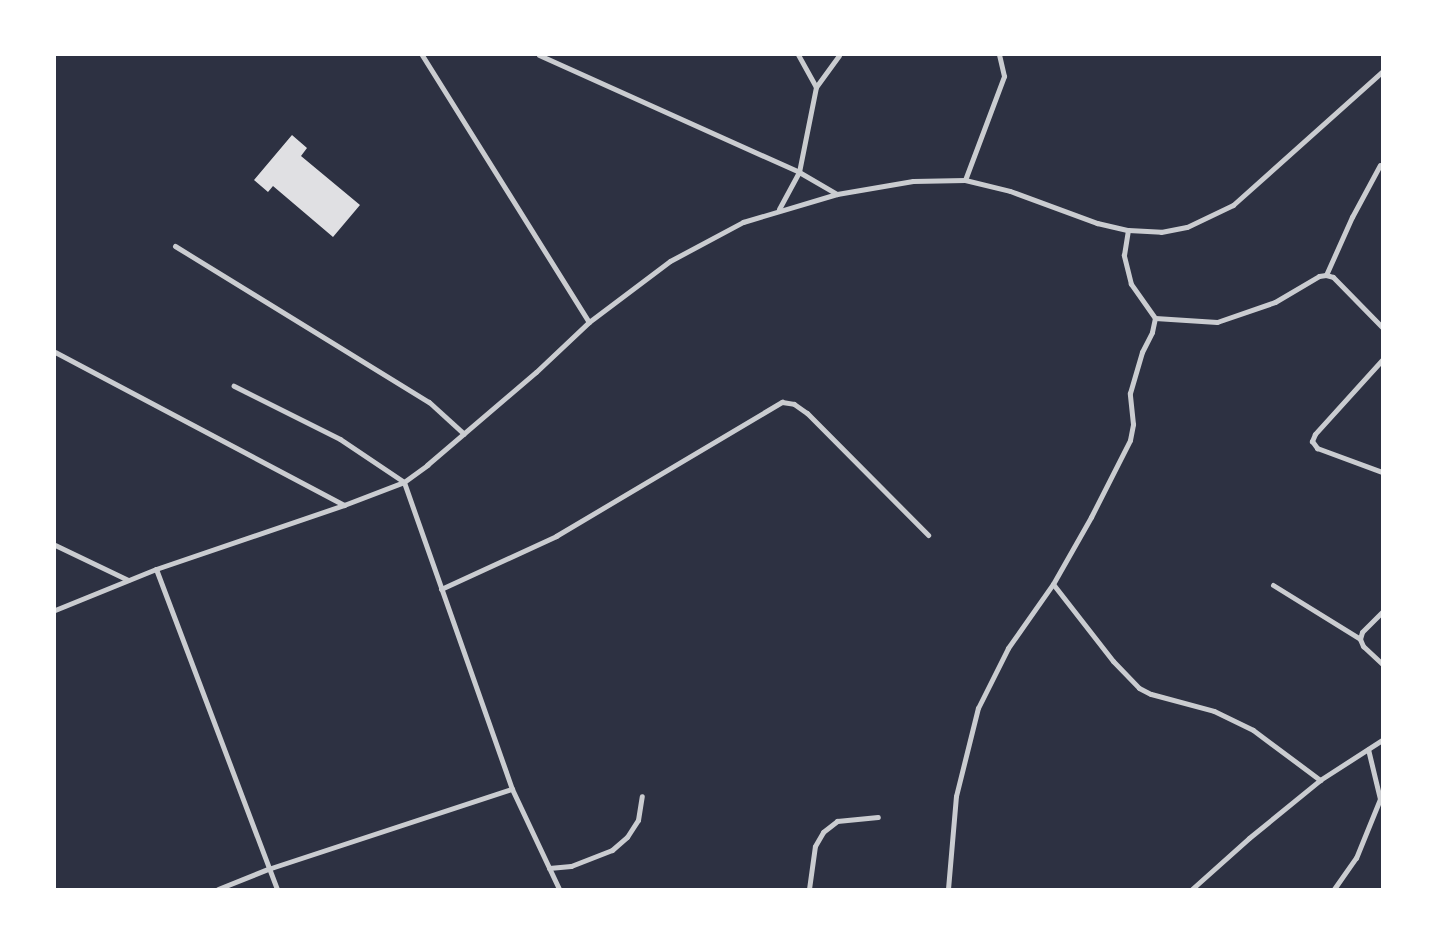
<!DOCTYPE html>
<style>
body{margin:0}
#map{position:relative;width:1437px;height:944px;overflow:hidden;background:#2d3142;font-family:"Sofia Sans Condensed",sans-serif}
div>[style]{position:absolute}
.building>*{inset:0;background:#e0e0e3}
.minor>*{height:5px;margin:-2.5px;padding:0 2.5px;transform-origin:2.5px;border-radius:2.5px;background:#caccd0}
span{translate:-50% -50%;white-space:nowrap;text-align:center;line-height:1.15;-webkit-text-stroke:5px #fff;paint-order:stroke}
.frame{position:absolute;inset:0;border:56px solid #fff;pointer-events:none}
</style>
<div id="map">
<div class="building">
<div style="clip-path:polygon(292px 135px,307px 148px,301px 156px,360px 205px,333px 237px,273px 186px,268px 192px,254px 180px)"></div>
</div>
<div class="minor">
<div style="left:422px;top:55px;width:315px;rotate:58deg"></div>
<div style="left:539px;top:55px;width:285px;rotate:24.2deg"></div>
<div style="left:799px;top:172px;width:44px;rotate:30.1deg"></div>
<div style="left:816px;top:87px;width:39px;rotate:-54deg"></div>
<div style="left:965px;top:180px;width:111px;rotate:-69.4deg"></div>
<div style="left:1004px;top:76px;width:22px;rotate:-103deg"></div>
<div style="left:779px;top:209px;width:42px;rotate:-61.6deg"></div>
<div style="left:799px;top:172px;width:87px;rotate:-78.7deg"></div>
<div style="left:816px;top:87px;width:37px;rotate:-119deg"></div>
<div style="left:175px;top:246px;width:298px;rotate:31.6deg"></div>
<div style="left:429px;top:402px;width:47px;rotate:42.4deg"></div>
<div style="left:1326px;top:275px;width:64px;rotate:-65.9deg"></div>
<div style="left:1352px;top:217px;width:59px;rotate:-61.7deg"></div>
<div style="left:1155px;top:318px;width:62px;rotate:3.7deg"></div>
<div style="left:1217px;top:322px;width:61px;rotate:-19deg"></div>
<div style="left:1275px;top:302px;width:51px;rotate:-30.6deg"></div>
<div style="left:1319px;top:276px;width:7px;rotate:-8deg"></div>
<div style="left:1326px;top:275px;width:7px;rotate:16deg"></div>
<div style="left:1333px;top:277px;width:70px;rotate:45.6deg"></div>
<div style="left:55px;top:352px;width:327px;rotate:27.9deg"></div>
<div style="left:1382px;top:360px;width:100px;rotate:132.2deg"></div>
<div style="left:1315px;top:434px;width:8px;rotate:113deg"></div>
<div style="left:1312px;top:441px;width:9px;rotate:54deg"></div>
<div style="left:1317px;top:448px;width:69px;rotate:20.3deg"></div>
<div style="left:55px;top:545px;width:81px;rotate:25.6deg"></div>
<div style="left:156px;top:569px;width:342px;rotate:69.3deg"></div>
<div style="left:1053px;top:584px;width:77px;rotate:-60.4deg"></div>
<div style="left:1091px;top:517px;width:86px;rotate:-63.1deg"></div>
<div style="left:1130px;top:440px;width:16px;rotate:-79deg"></div>
<div style="left:1133px;top:424px;width:31px;rotate:-96deg"></div>
<div style="left:1130px;top:393px;width:43px;rotate:-73.7deg"></div>
<div style="left:1142px;top:352px;width:22px;rotate:-63deg"></div>
<div style="left:1152px;top:332px;width:14px;rotate:-78deg"></div>
<div style="left:1155px;top:318px;width:42px;rotate:-125.2deg"></div>
<div style="left:1131px;top:284px;width:30px;rotate:-104deg"></div>
<div style="left:1124px;top:255px;width:25px;rotate:-81deg"></div>
<div style="left:1273px;top:585px;width:102px;rotate:31.8deg"></div>
<div style="left:441px;top:589px;width:127px;rotate:-24.7deg"></div>
<div style="left:556px;top:536px;width:263px;rotate:-30.7deg"></div>
<div style="left:782px;top:402px;width:12px;rotate:9deg"></div>
<div style="left:794px;top:404px;width:16px;rotate:35deg"></div>
<div style="left:807px;top:413px;width:172px;rotate:45.2deg"></div>
<div style="left:55px;top:610px;width:109px;rotate:-22.1deg"></div>
<div style="left:156px;top:569px;width:199px;rotate:-18.8deg"></div>
<div style="left:344px;top:505px;width:64px;rotate:-21deg"></div>
<div style="left:404px;top:482px;width:29px;rotate:-36deg"></div>
<div style="left:427px;top:465px;width:143px;rotate:-40.5deg"></div>
<div style="left:536px;top:372px;width:73px;rotate:-43.3deg"></div>
<div style="left:589px;top:322px;width:101px;rotate:-37deg"></div>
<div style="left:670px;top:261px;width:83px;rotate:-28.1deg"></div>
<div style="left:743px;top:222px;width:98px;rotate:-16.6deg"></div>
<div style="left:837px;top:194px;width:77px;rotate:-9.7deg"></div>
<div style="left:913px;top:181px;width:52px;rotate:-1.1deg"></div>
<div style="left:965px;top:180px;width:46px;rotate:13.7deg"></div>
<div style="left:1010px;top:191px;width:93px;rotate:20.2deg"></div>
<div style="left:1097px;top:223px;width:32px;rotate:13deg"></div>
<div style="left:1128px;top:230px;width:33px;rotate:3deg"></div>
<div style="left:1161px;top:232px;width:26px;rotate:-11deg"></div>
<div style="left:1187px;top:227px;width:51px;rotate:-25.6deg"></div>
<div style="left:1233px;top:205px;width:200px;rotate:-41.8deg"></div>
<div style="left:1382px;top:612px;width:28px;rotate:135deg"></div>
<div style="left:1362px;top:632px;width:7px;rotate:106deg"></div>
<div style="left:1360px;top:639px;width:8px;rotate:67deg"></div>
<div style="left:1363px;top:646px;width:26px;rotate:43deg"></div>
<div style="left:512px;top:789px;width:110px;rotate:64.8deg"></div>
<div style="left:549px;top:868px;width:22px;rotate:-5deg"></div>
<div style="left:571px;top:866px;width:44px;rotate:-21.3deg"></div>
<div style="left:612px;top:850px;width:20px;rotate:-41deg"></div>
<div style="left:627px;top:837px;width:20px;rotate:-57deg"></div>
<div style="left:638px;top:820px;width:24px;rotate:-81deg"></div>
<div style="left:218px;top:889px;width:54px;rotate:-21.8deg"></div>
<div style="left:268px;top:869px;width:257px;rotate:-18.2deg"></div>
<div style="left:512px;top:789px;width:325px;rotate:-109.4deg"></div>
<div style="left:404px;top:482px;width:77px;rotate:-146.1deg"></div>
<div style="left:340px;top:439px;width:119px;rotate:-153.4deg"></div>
<div style="left:809px;top:889px;width:43px;rotate:-82.1deg"></div>
<div style="left:815px;top:846px;width:16px;rotate:-60deg"></div>
<div style="left:823px;top:832px;width:18px;rotate:-38deg"></div>
<div style="left:837px;top:821px;width:41px;rotate:-5.6deg"></div>
<div style="left:948px;top:889px;width:93px;rotate:-85.1deg"></div>
<div style="left:956px;top:796px;width:91px;rotate:-76deg"></div>
<div style="left:978px;top:708px;width:67px;rotate:-63.4deg"></div>
<div style="left:1008px;top:648px;width:78px;rotate:-54.9deg"></div>
<div style="left:1053px;top:584px;width:98px;rotate:52.1deg"></div>
<div style="left:1113px;top:661px;width:37px;rotate:46deg"></div>
<div style="left:1139px;top:688px;width:13px;rotate:27deg"></div>
<div style="left:1151px;top:694px;width:65px;rotate:15.1deg"></div>
<div style="left:1214px;top:711px;width:43px;rotate:26deg"></div>
<div style="left:1253px;top:730px;width:84px;rotate:36.7deg"></div>
<div style="left:1320px;top:780px;width:74px;rotate:-32.8deg"></div>
<div style="left:1192px;top:889px;width:76px;rotate:-41.8deg"></div>
<div style="left:1249px;top:838px;width:92px;rotate:-39.2deg"></div>
<div style="left:1334px;top:889px;width:38px;rotate:-55deg"></div>
<div style="left:1356px;top:858px;width:64px;rotate:-67.9deg"></div>
<div style="left:1380px;top:799px;width:51px;rotate:-103.5deg"></div>
</div>
<div class="frame"></div>
</div>
